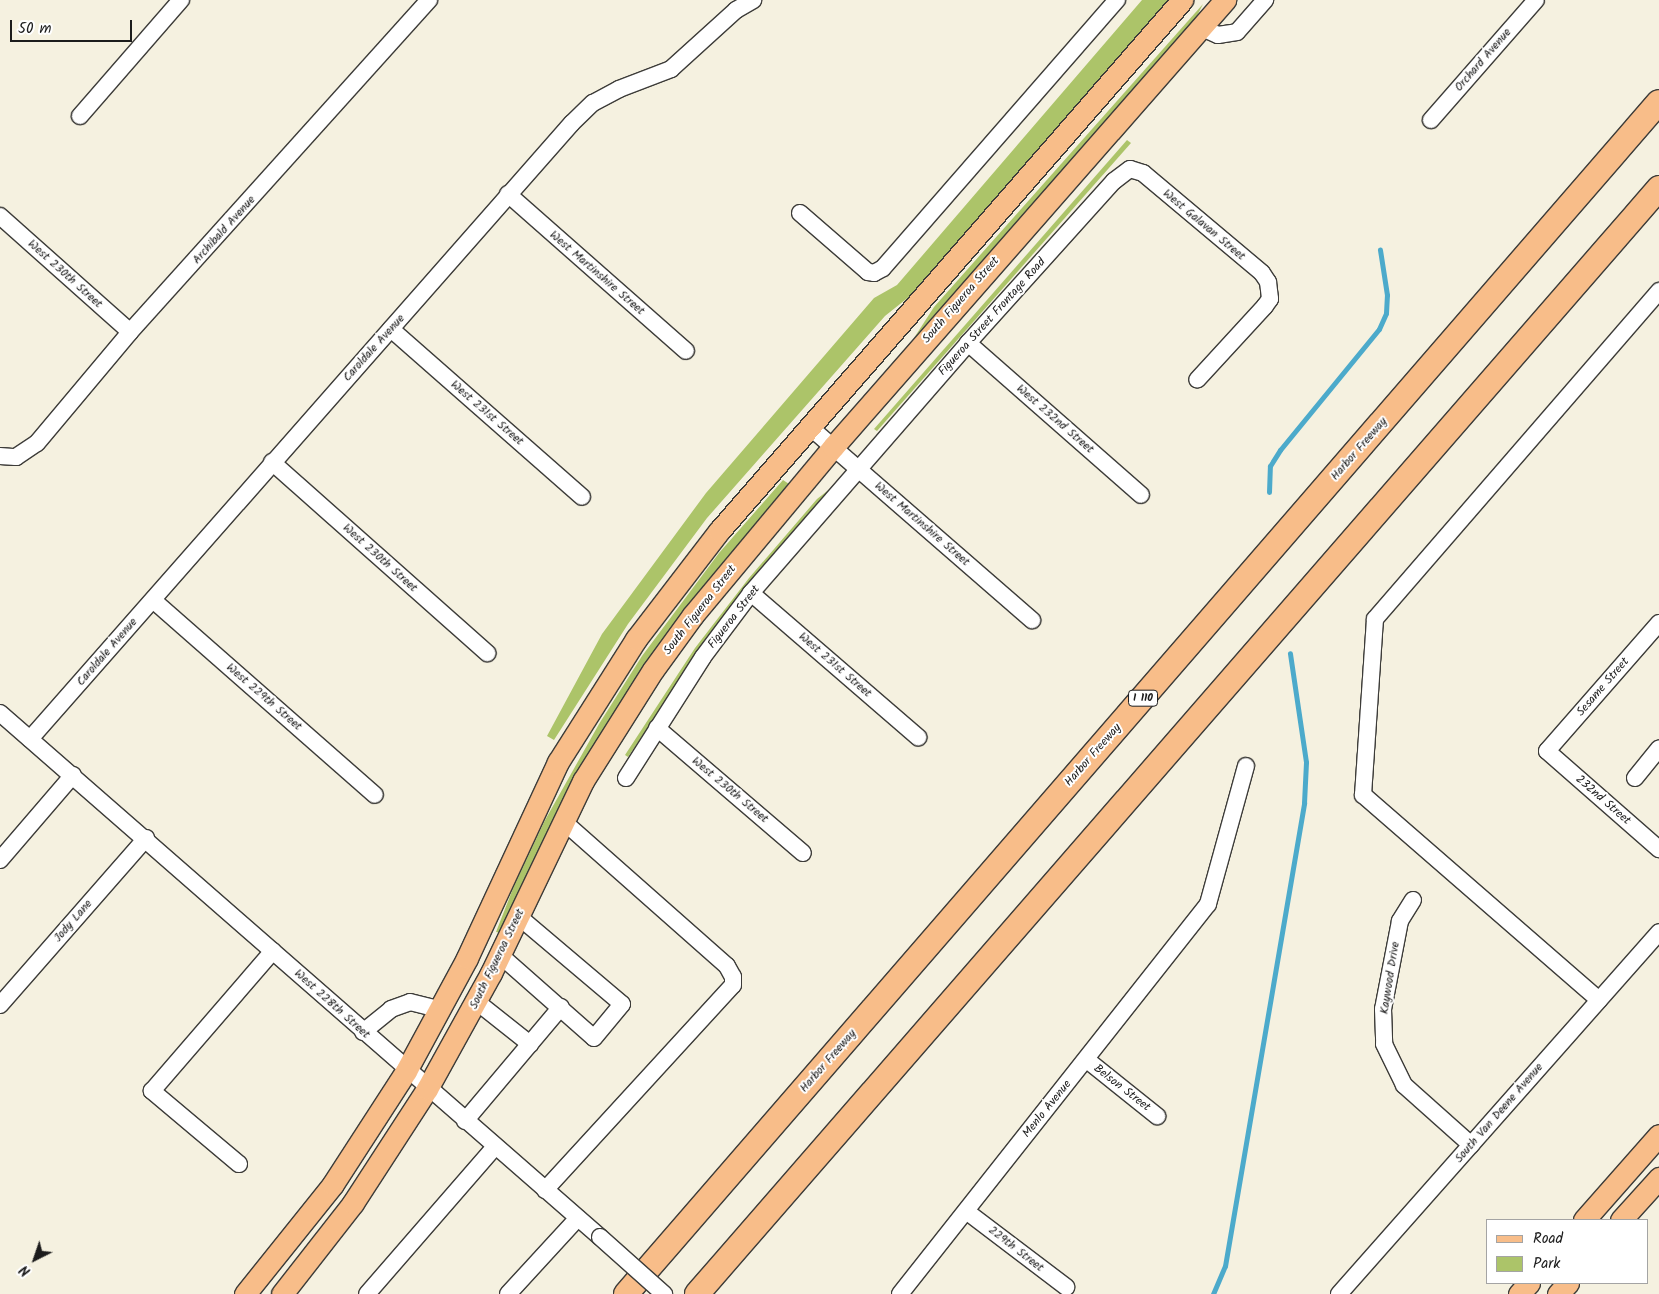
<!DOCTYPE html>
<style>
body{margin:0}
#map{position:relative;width:1659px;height:1294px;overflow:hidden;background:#f5f1e0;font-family:Kalam,sans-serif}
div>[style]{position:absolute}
.green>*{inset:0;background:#acc469}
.stream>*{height:5px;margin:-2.5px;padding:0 2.5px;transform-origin:2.5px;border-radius:2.5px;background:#4caacb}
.roads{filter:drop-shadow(1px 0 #3d3c39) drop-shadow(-1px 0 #3d3c39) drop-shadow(0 1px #3d3c39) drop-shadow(0 -1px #3d3c39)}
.minor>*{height:16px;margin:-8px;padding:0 8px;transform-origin:8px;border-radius:8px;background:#fff}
.major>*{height:21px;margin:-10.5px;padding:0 10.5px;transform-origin:10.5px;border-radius:10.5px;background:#f8bd89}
.highway>*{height:24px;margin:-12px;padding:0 12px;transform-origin:12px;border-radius:12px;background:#f8bd89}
.bridges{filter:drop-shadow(1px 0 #3d3c39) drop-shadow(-1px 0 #3d3c39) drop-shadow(0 1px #3d3c39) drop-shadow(0 -1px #3d3c39)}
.minor-bridge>*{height:16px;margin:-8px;padding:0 8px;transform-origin:8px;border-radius:8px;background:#fff}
span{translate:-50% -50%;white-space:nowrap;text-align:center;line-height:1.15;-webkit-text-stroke:4px #fff;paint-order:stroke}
.shield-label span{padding:1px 4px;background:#fff;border:1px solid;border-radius:4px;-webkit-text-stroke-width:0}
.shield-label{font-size:11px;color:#1c1c1c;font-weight:700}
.street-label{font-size:12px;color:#1c1c1c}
.legend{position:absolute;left:1486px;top:1219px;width:162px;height:65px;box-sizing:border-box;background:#fff;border:1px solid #a4a4a4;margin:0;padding:6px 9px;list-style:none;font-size:15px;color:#1c1c1c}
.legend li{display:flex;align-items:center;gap:10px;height:25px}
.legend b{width:25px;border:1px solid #a4a4a4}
.north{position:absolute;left:10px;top:1234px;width:50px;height:50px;-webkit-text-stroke:4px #fff;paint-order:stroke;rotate:221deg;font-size:14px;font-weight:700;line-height:20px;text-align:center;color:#1c1c1c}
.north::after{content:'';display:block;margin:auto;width:18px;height:22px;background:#1c1c1c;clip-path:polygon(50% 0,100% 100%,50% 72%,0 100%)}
.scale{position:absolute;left:10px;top:20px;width:122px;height:22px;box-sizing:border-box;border:2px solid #1c1c1c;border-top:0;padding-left:6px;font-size:15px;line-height:18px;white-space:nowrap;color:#1c1c1c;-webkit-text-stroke:4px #fff;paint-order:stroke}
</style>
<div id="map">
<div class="green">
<div style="clip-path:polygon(1142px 0,1169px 0,910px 296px,885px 316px,707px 518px,628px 624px,554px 740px,547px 736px,602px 634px,706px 493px,874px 298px,897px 285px)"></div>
<div style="clip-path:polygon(1203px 4px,1190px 30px,914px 338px,934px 307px)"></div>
<div style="clip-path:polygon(1127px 140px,1131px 143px,877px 431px,874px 429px)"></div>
<div style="clip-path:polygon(783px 480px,789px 484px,724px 562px,501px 933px,496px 932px,514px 886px,544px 822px,599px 724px,642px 656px,719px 553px)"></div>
<div style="clip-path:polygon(831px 488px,710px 635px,628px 757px,625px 755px,695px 648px,749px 578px,817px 499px)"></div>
</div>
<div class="stream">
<div style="left:1269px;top:492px;width:26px;rotate:-88deg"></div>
<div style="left:1270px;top:466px;width:19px;rotate:-58deg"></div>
<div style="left:1280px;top:450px;width:156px;rotate:-50.7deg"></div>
<div style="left:1379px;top:329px;width:17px;rotate:-66deg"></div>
<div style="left:1386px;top:313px;width:18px;rotate:-87deg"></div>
<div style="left:1387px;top:295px;width:46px;rotate:-98.8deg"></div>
<div style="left:1213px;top:1294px;width:30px;rotate:-67deg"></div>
<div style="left:1225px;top:1266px;width:470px;rotate:-80.3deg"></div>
<div style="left:1304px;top:803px;width:41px;rotate:-87.2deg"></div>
<div style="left:1306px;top:762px;width:110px;rotate:-98.4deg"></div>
</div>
<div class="roads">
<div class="minor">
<div style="left:1202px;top:28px;width:17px;rotate:24deg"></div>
<div style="left:1218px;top:35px;width:19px;rotate:-9deg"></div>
<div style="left:1237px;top:32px;width:43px;rotate:-48.8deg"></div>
<div style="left:80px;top:116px;width:154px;rotate:-49deg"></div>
<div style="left:1431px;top:120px;width:159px;rotate:-48.8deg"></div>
<div style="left:508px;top:194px;width:237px;rotate:41.4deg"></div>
<div style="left:800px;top:213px;width:90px;rotate:40.9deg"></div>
<div style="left:868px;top:272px;width:6px;rotate:9deg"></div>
<div style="left:874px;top:273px;width:10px;rotate:-29deg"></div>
<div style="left:883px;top:268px;width:356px;rotate:-48.9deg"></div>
<div style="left:0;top:216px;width:174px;rotate:41.7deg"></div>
<div style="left:391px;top:329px;width:254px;rotate:41.3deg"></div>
<div style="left:968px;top:343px;width:230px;rotate:41.3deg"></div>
<div style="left:811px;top:428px;width:293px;rotate:41deg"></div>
<div style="left:0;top:456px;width:16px;rotate:4deg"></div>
<div style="left:16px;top:457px;width:25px;rotate:-34deg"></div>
<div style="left:37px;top:443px;width:145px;rotate:-50deg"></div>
<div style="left:130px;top:332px;width:447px;rotate:-48deg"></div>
<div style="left:272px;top:462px;width:288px;rotate:41.6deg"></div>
<div style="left:751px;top:593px;width:221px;rotate:40.8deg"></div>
<div style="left:153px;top:600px;width:295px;rotate:41.3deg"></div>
<div style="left:1659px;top:623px;width:170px;rotate:131.2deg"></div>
<div style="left:1547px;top:751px;width:149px;rotate:41.2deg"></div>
<div style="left:0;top:713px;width:797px;rotate:41.13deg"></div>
<div style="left:657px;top:728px;width:192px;rotate:40.6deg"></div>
<div style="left:30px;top:739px;width:820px;rotate:-48.66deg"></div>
<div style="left:572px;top:123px;width:29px;rotate:-44deg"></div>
<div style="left:593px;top:103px;width:30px;rotate:-28deg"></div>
<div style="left:619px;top:89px;width:56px;rotate:-21deg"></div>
<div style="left:671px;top:69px;width:88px;rotate:-42.2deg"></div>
<div style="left:736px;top:10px;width:20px;rotate:-30deg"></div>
<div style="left:626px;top:778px;width:143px;rotate:-57.5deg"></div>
<div style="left:703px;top:657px;width:80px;rotate:-53.1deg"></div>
<div style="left:751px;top:593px;width:331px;rotate:-49deg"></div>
<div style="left:968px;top:343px;width:218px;rotate:-48deg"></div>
<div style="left:1114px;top:181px;width:20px;rotate:-37deg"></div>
<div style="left:1130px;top:169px;width:14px;rotate:17deg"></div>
<div style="left:1143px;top:173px;width:155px;rotate:40deg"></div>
<div style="left:1262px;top:273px;width:11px;rotate:56deg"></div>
<div style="left:1268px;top:282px;width:17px;rotate:83deg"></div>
<div style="left:1270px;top:299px;width:9px;rotate:126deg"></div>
<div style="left:1265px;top:306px;width:100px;rotate:132.6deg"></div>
<div style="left:1635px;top:778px;width:38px;rotate:-51deg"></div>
<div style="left:0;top:860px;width:112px;rotate:-49.3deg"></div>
<div style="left:1413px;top:900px;width:25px;rotate:122deg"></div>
<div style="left:1400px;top:921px;width:90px;rotate:100.9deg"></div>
<div style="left:1383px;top:1009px;width:35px;rotate:88deg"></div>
<div style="left:1384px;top:1044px;width:46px;rotate:64deg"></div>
<div style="left:1404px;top:1085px;width:90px;rotate:41.8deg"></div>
<div style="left:500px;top:955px;width:125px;rotate:41.4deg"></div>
<div style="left:594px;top:1038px;width:44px;rotate:-50.5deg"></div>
<div style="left:622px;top:1004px;width:136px;rotate:-139.8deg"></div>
<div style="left:1599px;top:1000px;width:313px;rotate:-139deg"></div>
<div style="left:1363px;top:795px;width:176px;rotate:-86.1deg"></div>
<div style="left:1375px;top:619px;width:434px;rotate:-49.1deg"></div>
<div style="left:477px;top:1002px;width:68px;rotate:38.4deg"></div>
<div style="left:0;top:1005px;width:222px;rotate:-48.8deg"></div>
<div style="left:363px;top:1032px;width:36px;rotate:-39deg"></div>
<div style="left:391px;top:1009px;width:20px;rotate:-20deg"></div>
<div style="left:410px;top:1002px;width:30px;rotate:14deg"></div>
<div style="left:1087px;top:1060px;width:90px;rotate:38.7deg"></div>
<div style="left:465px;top:1121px;width:149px;rotate:-49.9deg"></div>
<div style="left:239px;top:1164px;width:114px;rotate:-140deg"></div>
<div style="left:152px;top:1091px;width:185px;rotate:-49.2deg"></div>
<div style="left:545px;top:1190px;width:278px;rotate:-47.5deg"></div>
<div style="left:733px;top:985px;width:8px;rotate:-90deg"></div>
<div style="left:733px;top:977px;width:13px;rotate:-119deg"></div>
<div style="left:727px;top:966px;width:219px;rotate:-138.5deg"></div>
<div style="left:966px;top:1211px;width:126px;rotate:37.2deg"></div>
<div style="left:367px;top:1294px;width:195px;rotate:-49deg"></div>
<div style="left:508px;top:1294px;width:103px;rotate:-47.4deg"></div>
<div style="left:900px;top:1294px;width:497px;rotate:-51.7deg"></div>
<div style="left:1208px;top:904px;width:143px;rotate:-74.6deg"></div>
<div style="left:1339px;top:1294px;width:483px;rotate:-48.5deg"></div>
</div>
<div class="major">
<div style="left:1584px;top:1220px;width:113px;rotate:-48.6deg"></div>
<div style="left:1621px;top:1220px;width:57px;rotate:-47.9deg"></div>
<div style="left:245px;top:1294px;width:141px;rotate:-51.3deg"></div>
<div style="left:333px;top:1184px;width:135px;rotate:-57.1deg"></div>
<div style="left:406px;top:1071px;width:128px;rotate:-61.6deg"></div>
<div style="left:467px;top:958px;width:216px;rotate:-65.1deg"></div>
<div style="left:558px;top:762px;width:146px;rotate:-57.6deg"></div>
<div style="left:636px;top:639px;width:136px;rotate:-52.5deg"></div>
<div style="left:719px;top:531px;width:705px;rotate:-48.91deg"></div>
<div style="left:282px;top:1294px;width:115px;rotate:-52deg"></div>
<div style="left:353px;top:1203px;width:136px;rotate:-57deg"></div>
<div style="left:427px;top:1089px;width:132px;rotate:-61.1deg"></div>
<div style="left:491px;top:973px;width:213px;rotate:-64.4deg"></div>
<div style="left:583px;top:781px;width:131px;rotate:-57.8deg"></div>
<div style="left:653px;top:670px;width:68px;rotate:-54deg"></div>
<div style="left:693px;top:615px;width:219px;rotate:-50.2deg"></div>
<div style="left:833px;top:447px;width:595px;rotate:-48.75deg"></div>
<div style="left:1519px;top:1294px;width:15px;rotate:-48deg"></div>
<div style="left:1558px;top:1294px;width:15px;rotate:-48deg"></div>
</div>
<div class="highway">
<div style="left:626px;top:1294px;width:1577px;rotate:-49.09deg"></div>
<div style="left:697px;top:1294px;width:1466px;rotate:-48.98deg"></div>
</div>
</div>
<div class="bridges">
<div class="minor-bridge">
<div style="left:600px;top:1237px;width:86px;rotate:41.7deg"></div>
</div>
</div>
<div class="shield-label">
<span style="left:1143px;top:698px">I 110</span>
</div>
<div class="street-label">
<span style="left:1483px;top:60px;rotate:-49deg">Orchard Avenue</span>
<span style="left:1204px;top:225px;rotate:40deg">West Galavan Street</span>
<span style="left:224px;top:230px;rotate:-48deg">Archibald Avenue</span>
<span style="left:597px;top:273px;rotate:41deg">West Martinshire Street</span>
<span style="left:65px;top:274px;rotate:42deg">West 230th Street</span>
<span style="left:961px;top:300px;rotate:-49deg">South Figueroa Street</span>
<span style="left:992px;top:317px;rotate:-48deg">Figueroa Street Frontage Road</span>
<span style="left:374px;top:348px;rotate:-48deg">Caroldale Avenue</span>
<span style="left:487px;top:413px;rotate:41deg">West 231st Street</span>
<span style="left:1055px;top:419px;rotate:41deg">West 232nd Street</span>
<span style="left:1359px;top:449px;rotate:-49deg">Harbor Freeway</span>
<span style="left:922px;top:524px;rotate:41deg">West Martinshire Street</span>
<span style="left:380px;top:558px;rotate:42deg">West 230th Street</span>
<span style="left:700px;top:610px;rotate:-52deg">South Figueroa Street</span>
<span style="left:734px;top:617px;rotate:-52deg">Figueroa Street</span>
<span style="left:107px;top:652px;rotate:-49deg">Caroldale Avenue</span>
<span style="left:835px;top:665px;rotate:41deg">West 231st Street</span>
<span style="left:1603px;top:687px;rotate:-49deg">Sesame Street</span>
<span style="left:264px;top:697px;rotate:41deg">West 229th Street</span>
<span style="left:1093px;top:755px;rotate:-49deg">Harbor Freeway</span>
<span style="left:730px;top:790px;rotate:40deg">West 230th Street</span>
<span style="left:1603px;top:800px;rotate:41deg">232nd Street</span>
<span style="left:73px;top:921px;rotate:-49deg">Jody Lane</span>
<span style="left:497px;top:959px;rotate:-64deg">South Figueroa Street</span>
<span style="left:1390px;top:978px;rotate:-81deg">Kaywood Drive</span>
<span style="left:332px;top:1004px;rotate:42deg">West 228th Street</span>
<span style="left:828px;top:1061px;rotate:-49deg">Harbor Freeway</span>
<span style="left:1122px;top:1088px;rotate:38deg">Belson Street</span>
<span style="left:1047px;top:1109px;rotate:-51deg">Menlo Avenue</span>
<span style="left:1499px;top:1113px;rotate:-49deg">South Van Deene Avenue</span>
<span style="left:1016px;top:1249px;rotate:38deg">229th Street</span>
</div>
<ul class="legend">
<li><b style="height:6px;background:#f8bd89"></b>Road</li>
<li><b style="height:14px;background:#acc469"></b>Park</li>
</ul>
<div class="north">N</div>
<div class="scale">50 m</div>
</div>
